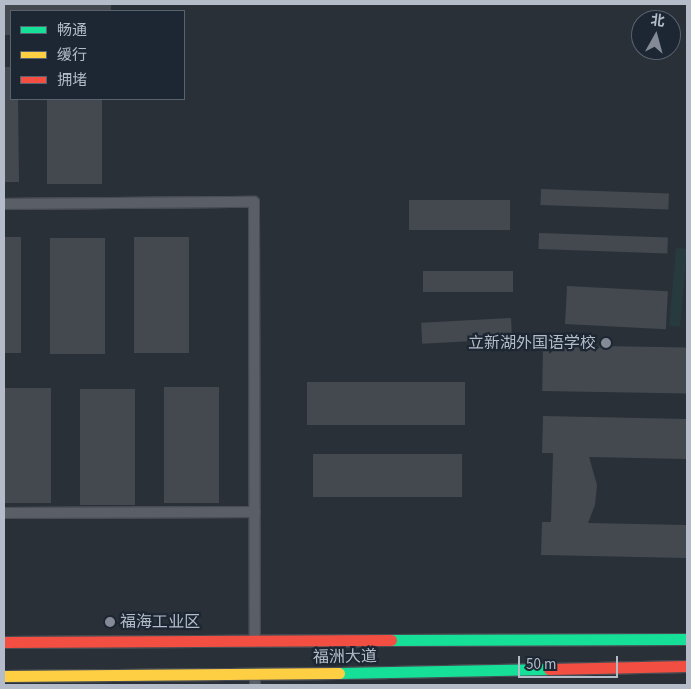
<!DOCTYPE html>
<meta charset="utf-8">
<style>
body{margin:0}
#map{position:relative;width:691px;height:689px;overflow:hidden;background:#2a3038;font-family:"Source Sans 3","Noto Sans SC",sans-serif}
div>[style]{position:absolute}
.green>*{inset:0;background:#273a3e;transform-origin:0 0}
.building>*{inset:0;background:#444950;transform-origin:0 0}
.roads{filter:drop-shadow(1px 0 #484c53) drop-shadow(-1px 0 #484c53) drop-shadow(0 1px #484c53) drop-shadow(0 -1px #484c53)}
.street>*{height:10px;margin:-5px;padding:0 5px;transform-origin:5px;border-radius:5px;background:#5a5e66}
.fast>*{height:11px;margin:-5.5px;padding:0 5.5px;transform-origin:5.5px;border-radius:5.5px;background:#16e098}
.slow>*{height:11px;margin:-5.5px;padding:0 5.5px;transform-origin:5.5px;border-radius:5.5px;background:#ffcf43}
.jam>*{height:11px;margin:-5.5px;padding:0 5.5px;transform-origin:5.5px;border-radius:5.5px;background:#f24e42}
.dots>*{width:14px;height:14px;translate:-50% -50%;box-sizing:border-box;border:2px solid #1d2633;border-radius:50%}
span{translate:-50% -50%;white-space:nowrap;text-align:center;line-height:1.15;-webkit-text-stroke:4.5px #1d2633;paint-order:stroke}
.poi-label{font-size:16px;color:#b4bcc9}
.right{translate:-100% -50%;text-align:right}
.left{translate:0 -50%;text-align:left}
.street-label{font-size:16px;color:#b4bcc9}
.frame{position:absolute;inset:0;border:5px solid #b4bcc9;pointer-events:none}
.legend{position:absolute;left:10px;top:10px;width:175px;height:90px;box-sizing:border-box;background:#1d2633;border:1px solid #59626f;margin:0;padding:6px 9px;list-style:none;font-size:15px;color:#b4bcc9}
.legend li{display:flex;align-items:center;gap:10px;height:25px}
.legend b{width:25px;border:1px solid #59626f}
.north{position:absolute;left:631px;top:10px;width:50px;height:50px;box-sizing:border-box;background:#1d2633;border:1px solid #59626f;border-radius:50%;rotate:7deg;font-size:14px;font-weight:700;line-height:20px;text-align:center;color:#b4bcc9}
.north::after{content:'';display:block;margin:auto;width:18px;height:22px;background:#848b96;clip-path:polygon(50% 0,100% 100%,50% 72%,0 100%)}
.scale{position:absolute;left:518px;top:656px;width:100px;height:22px;box-sizing:border-box;border:2px solid #b4bcc9;border-top:0;padding-left:6px;font-size:15px;line-height:18px;white-space:nowrap;color:#b4bcc9;-webkit-text-stroke:4px #1d2633;paint-order:stroke}
</style>
<div id="map">
<div class="green">
<div style="left:676px;top:248px;width:11px;height:78px;rotate:5deg"></div>
</div>
<div class="building">
<div style="clip-path:polygon(4px 4px,111px 4px,111px 11px,11px 11px,11px 35px,4px 35px)"></div>
<div style="clip-path:polygon(4px 67px,11px 67px,11px 99px,18px 99px,19px 182px,4px 182px)"></div>
<div style="left:47px;top:99px;width:55px;height:85px"></div>
<div style="left:541px;top:189px;width:128px;height:16px;rotate:2deg"></div>
<div style="left:409px;top:200px;width:101px;height:30px"></div>
<div style="left:539px;top:233px;width:129px;height:16px;rotate:2deg"></div>
<div style="left:21px;top:237px;width:116px;height:17px;rotate:90deg"></div>
<div style="left:134px;top:237px;width:55px;height:116px"></div>
<div style="left:105px;top:238px;width:116px;height:55px;rotate:90deg"></div>
<div style="left:513px;top:271px;width:21px;height:90px;rotate:90deg"></div>
<div style="left:567px;top:286px;width:101px;height:38px;rotate:3deg"></div>
<div style="left:511px;top:318px;width:21px;height:90px;rotate:87deg"></div>
<div style="left:543px;top:345px;width:144px;height:46px;rotate:1deg"></div>
<div style="left:307px;top:382px;width:158px;height:43px"></div>
<div style="left:164px;top:387px;width:55px;height:116px"></div>
<div style="left:4px;top:388px;width:47px;height:115px"></div>
<div style="left:80px;top:389px;width:55px;height:116px"></div>
<div style="clip-path:polygon(543px 416px,687px 419px,687px 459px,589px 457px,597px 485px,595px 505px,588px 523px,687px 525px,687px 558px,541px 555px,542px 522px,551px 522px,553px 453px,542px 453px)"></div>
<div style="left:462px;top:454px;width:43px;height:149px;rotate:90deg"></div>
</div>
<div class="roads">
<div class="street">
<div style="left:4px;top:204px;width:250px;rotate:-0.5deg"></div>
<div style="left:254px;top:202px;width:439px;rotate:89.9deg"></div>
<div style="left:4px;top:513px;width:251px;rotate:-0.2deg"></div>
<div style="left:255px;top:685px;width:10px;rotate:-90deg"></div>
</div>
<div class="fast">
<div style="left:391px;top:640px;width:296px;rotate:-0.2deg"></div>
<div style="left:339px;top:673px;width:210px;rotate:-1.1deg"></div>
</div>
<div class="slow">
<div style="left:4px;top:676px;width:335px;rotate:-0.5deg"></div>
</div>
<div class="jam">
<div style="left:4px;top:642px;width:387px;rotate:-0.3deg"></div>
<div style="left:549px;top:669px;width:138px;rotate:-1.2deg"></div>
</div>
</div>
<div class="dots">
<div style="left:606px;top:343px;background:#848b96"></div>
<div style="left:110px;top:622px;background:#848b96"></div>
</div>
<div class="poi-label">
<span class="right" style="left:596px;top:343px">立新湖外国语学校</span>
<span class="left" style="left:120px;top:622px">福海工业区</span>
</div>
<div class="street-label">
<span style="left:345px;top:657px;rotate:-1deg">福洲大道</span>
</div>
<div class="frame"></div>
<ul class="legend">
<li><b style="height:6px;background:#16e098"></b>畅通</li>
<li><b style="height:6px;background:#ffcf43"></b>缓行</li>
<li><b style="height:6px;background:#f24e42"></b>拥堵</li>
</ul>
<div class="north">北</div>
<div class="scale">50 m</div>
</div>
